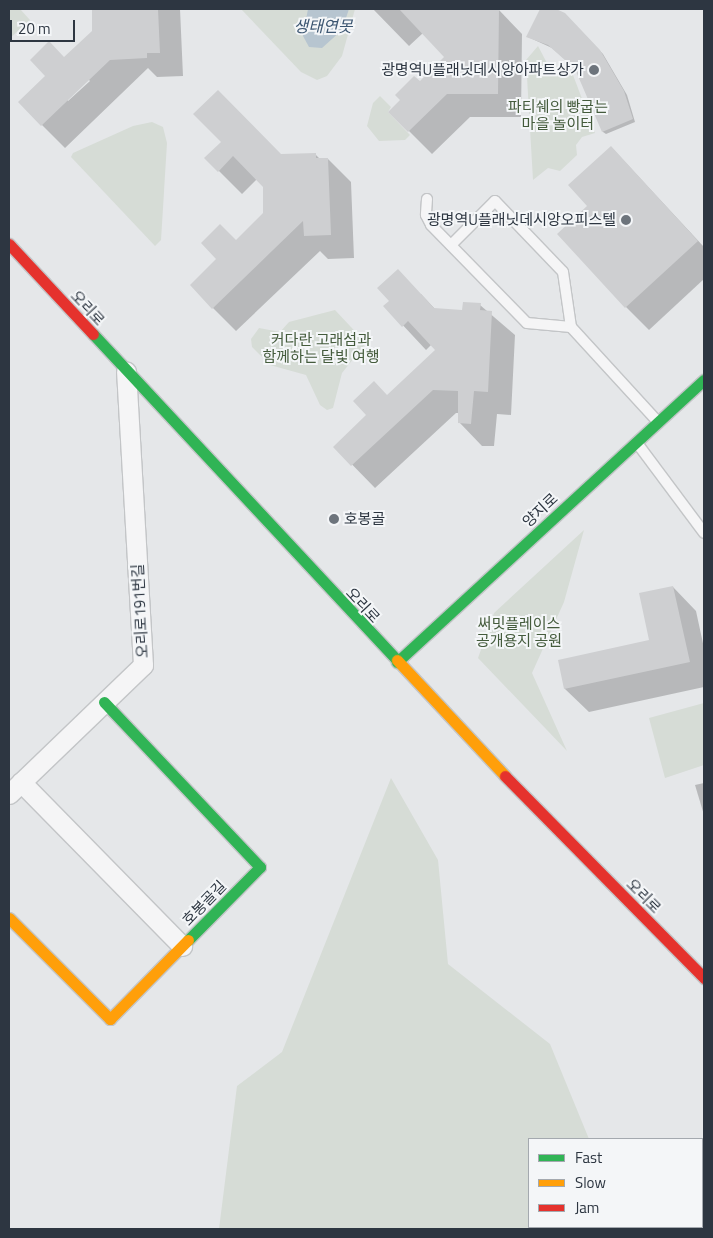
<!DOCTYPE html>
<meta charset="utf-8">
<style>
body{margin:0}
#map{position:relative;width:713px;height:1238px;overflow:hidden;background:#e5e7e9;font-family:"Titillium Web","Noto Sans KR",sans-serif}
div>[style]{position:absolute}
.green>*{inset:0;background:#d6dcd6}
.water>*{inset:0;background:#b7c5d0}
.shadow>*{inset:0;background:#0003}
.building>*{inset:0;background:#cecfd1}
.roads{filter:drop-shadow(1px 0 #c3c5c7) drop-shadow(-1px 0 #c3c5c7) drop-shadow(0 1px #c3c5c7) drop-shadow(0 -1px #c3c5c7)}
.lane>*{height:10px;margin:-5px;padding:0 5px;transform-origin:5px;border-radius:5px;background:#f5f5f6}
.street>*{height:19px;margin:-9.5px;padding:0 9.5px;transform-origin:9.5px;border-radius:9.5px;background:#f5f5f6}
.fast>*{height:11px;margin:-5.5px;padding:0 5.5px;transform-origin:5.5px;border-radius:5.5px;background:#30b455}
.slow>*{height:11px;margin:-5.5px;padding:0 5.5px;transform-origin:5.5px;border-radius:5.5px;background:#ff9f0a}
.jam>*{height:11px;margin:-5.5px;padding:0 5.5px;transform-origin:5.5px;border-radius:5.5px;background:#e5322d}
.dots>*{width:14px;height:14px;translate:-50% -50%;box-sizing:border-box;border:2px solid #f4f6f8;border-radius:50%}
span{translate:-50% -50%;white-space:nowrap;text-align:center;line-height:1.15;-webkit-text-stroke:4px #f4f6f8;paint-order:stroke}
.poi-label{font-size:15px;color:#2d3641}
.right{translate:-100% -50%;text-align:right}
.left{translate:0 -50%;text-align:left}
.park-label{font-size:15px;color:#445b3c}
.street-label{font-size:15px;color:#2d3641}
.water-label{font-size:16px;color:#3c5671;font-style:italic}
.frame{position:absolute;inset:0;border:10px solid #2d3641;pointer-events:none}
.legend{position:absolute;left:528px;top:1138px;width:175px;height:90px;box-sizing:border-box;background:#f4f6f8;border:1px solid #a4a9af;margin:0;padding:6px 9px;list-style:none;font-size:15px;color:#2d3641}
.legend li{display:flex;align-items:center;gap:10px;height:25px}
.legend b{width:25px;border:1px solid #a4a9af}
.scale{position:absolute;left:10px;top:20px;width:65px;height:22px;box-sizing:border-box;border:2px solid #2d3641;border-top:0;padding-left:6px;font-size:15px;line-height:18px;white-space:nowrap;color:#2d3641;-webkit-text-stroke:4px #f4f6f8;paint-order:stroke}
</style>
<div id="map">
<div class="green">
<div style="clip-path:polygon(9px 9px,20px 9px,30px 20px,9px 39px)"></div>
<div style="clip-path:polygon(241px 9px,355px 9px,342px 56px,327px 76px,317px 80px,301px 72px)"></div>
<div style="clip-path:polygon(538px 46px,548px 65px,573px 75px,595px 133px,582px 137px,576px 145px,577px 155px,560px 171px,548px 168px,533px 180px,526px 60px)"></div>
<div style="clip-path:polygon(380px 96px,391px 107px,388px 112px,410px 135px,405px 140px,379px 141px,367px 126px,373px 103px)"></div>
<div style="clip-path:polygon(152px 122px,163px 127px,167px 143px,161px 240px,155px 246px,71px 157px,73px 153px,133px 126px)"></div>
<div style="clip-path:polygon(335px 310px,366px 343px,342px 373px,333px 408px,327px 410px,320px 405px,306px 375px,270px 365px,252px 347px,251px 339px,259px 328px,280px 332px,289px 322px)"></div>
<div style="clip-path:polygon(584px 530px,564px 602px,532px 673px,567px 751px,478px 658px,494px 613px)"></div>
<div style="clip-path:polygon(704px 703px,704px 765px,665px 778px,649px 718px)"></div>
<div style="clip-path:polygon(391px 778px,438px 860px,448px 964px,550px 1044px,589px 1139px,529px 1139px,529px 1227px,625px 1229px,219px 1229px,237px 1086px,282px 1052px)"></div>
</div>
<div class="water">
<div style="clip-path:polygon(308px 9px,349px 9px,342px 30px,322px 48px,309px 47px,303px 36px)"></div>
</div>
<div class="shadow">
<div style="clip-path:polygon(evenodd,94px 9px,180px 9px,183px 76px,157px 77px,148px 68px,65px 148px,42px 125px,47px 76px,94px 31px,94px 9px,88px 79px,90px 81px,68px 101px,67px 99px,88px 79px)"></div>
<div style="clip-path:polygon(373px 9px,499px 10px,522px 34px,521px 117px,470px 117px,432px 154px,390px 112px,446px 57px,423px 33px,409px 46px)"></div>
<div style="clip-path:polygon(541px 9px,553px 9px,564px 14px,603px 54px,627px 95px,635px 122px,606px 134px,603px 132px,576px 69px,552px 48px,528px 37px)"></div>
<div style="clip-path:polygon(223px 142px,280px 155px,315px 154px,320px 159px,328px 159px,351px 182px,354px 258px,328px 259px,320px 251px,236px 331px,213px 308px,218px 259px,265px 213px,265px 187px,257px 179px,242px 194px,206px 158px)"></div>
<div style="clip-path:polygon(611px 147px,704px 247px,704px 279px,649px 330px,626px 307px,589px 206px)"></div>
<div style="clip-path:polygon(421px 294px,435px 309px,464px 311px,480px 305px,515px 335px,511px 415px,497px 414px,494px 446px,482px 446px,459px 422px,459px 413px,456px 413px,375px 488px,335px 447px,437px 350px,432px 344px,426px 350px,385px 306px)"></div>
<div style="clip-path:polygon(673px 587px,696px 611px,704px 648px,704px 687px,589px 712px,565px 689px,559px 661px,651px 641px)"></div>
<div style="clip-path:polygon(704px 783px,704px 815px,695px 785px)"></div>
</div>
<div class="building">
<div style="clip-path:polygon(92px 9px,158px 9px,160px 53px,147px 53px,147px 58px,110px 60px,41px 126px,18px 102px,45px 76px,30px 60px,49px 41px,64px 57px,92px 31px)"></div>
<div style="clip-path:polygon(399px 9px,499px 9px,498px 94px,447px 94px,408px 132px,388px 112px,400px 100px,395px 95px,414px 76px,420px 81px,444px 57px)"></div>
<div style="clip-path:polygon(540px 9px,556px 9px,565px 13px,600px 50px,624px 91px,633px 119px,602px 132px,575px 69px,548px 45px,526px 37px)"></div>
<div style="clip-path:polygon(218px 90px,281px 154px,316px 153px,316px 158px,328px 158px,331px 235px,304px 236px,303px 221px,212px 309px,190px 285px,216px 259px,201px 243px,220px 224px,236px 240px,263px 213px,263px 187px,233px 156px,218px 172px,204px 158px,221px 142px,193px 114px)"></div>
<div style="clip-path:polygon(611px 146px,698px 241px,625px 308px,557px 234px,587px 206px,568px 185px)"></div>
<div style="clip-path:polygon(398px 269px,434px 308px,462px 310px,463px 302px,481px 303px,480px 310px,492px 311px,488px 392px,474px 391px,471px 424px,458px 423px,458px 391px,433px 390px,351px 466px,333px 447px,366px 415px,353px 401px,374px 381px,387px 395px,435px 350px,408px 321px,402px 327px,383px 306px,389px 301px,377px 288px)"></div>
<div style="clip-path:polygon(673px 586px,690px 662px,564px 689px,558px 660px,649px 640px,639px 593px)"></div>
</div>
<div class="roads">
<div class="lane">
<div style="left:427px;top:199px;width:16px;rotate:94deg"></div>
<div style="left:426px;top:215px;width:11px;rotate:63deg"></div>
<div style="left:431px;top:225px;width:137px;rotate:45.6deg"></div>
<div style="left:527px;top:323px;width:44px;rotate:5.2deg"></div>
<div style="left:571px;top:327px;width:127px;rotate:47.5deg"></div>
<div style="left:451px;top:245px;width:62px;rotate:-45deg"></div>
<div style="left:495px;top:201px;width:98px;rotate:46.2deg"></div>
<div style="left:563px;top:272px;width:56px;rotate:81.7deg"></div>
<div style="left:637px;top:443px;width:112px;rotate:53.3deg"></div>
</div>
<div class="street">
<div style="left:21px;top:782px;width:230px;rotate:45.5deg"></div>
<div style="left:9px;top:794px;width:186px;rotate:-43.9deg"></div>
<div style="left:143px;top:665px;width:294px;rotate:-93.3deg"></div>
</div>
<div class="fast">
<div style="left:93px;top:334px;width:446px;rotate:47deg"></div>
<div style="left:397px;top:662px;width:417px;rotate:-42.6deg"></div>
<div style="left:104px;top:702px;width:227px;rotate:46.6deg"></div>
<div style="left:260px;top:867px;width:103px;rotate:134.6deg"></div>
</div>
<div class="slow">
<div style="left:397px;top:660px;width:158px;rotate:47deg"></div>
<div style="left:9px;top:918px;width:143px;rotate:45deg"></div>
<div style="left:110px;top:1019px;width:111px;rotate:-45.4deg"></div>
</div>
<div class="jam">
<div style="left:9px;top:244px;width:123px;rotate:47deg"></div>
<div style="left:505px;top:776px;width:284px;rotate:45.4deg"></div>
</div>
</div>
<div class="dots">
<div style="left:594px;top:70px;background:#6d747c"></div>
<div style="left:626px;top:220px;background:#6d747c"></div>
<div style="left:334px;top:519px;background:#6d747c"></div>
</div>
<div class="poi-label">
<span class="right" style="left:584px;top:70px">광명역U플래닛데시앙아파트상가</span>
<span class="right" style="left:616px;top:220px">광명역U플래닛데시앙오피스텔</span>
<span class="left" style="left:344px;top:519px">호봉골</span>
</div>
<div class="park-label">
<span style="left:558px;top:115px">파티쉐의 빵굽는<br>마을 놀이터</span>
<span style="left:321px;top:348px">커다란 고래섬과<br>함께하는 달빛 여행</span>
<span style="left:519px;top:632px">써밋플레이스<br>공개용지 공원</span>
</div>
<div class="street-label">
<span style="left:88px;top:308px;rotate:47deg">오리로</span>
<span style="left:540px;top:510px;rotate:-43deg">양지로</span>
<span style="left:363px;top:605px;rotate:47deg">오리로</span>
<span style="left:140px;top:611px;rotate:-93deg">오리로191번길</span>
<span style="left:644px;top:896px;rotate:45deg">오리로</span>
<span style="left:204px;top:903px;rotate:-46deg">호봉골길</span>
</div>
<div class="water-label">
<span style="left:323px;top:26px">생태연못</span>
</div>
<div class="frame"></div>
<ul class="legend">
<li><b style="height:6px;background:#30b455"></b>Fast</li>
<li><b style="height:6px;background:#ff9f0a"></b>Slow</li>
<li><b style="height:6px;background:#e5322d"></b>Jam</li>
</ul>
<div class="scale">20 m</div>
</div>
